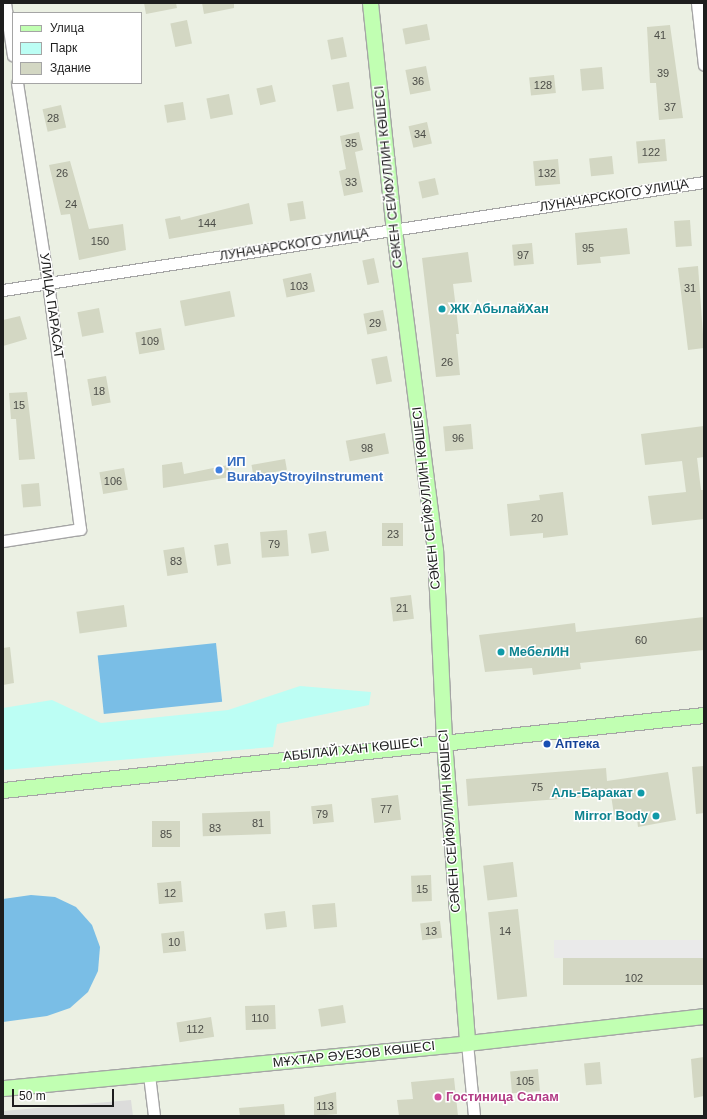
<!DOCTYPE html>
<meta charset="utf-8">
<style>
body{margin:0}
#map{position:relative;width:707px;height:1119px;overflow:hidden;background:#ebf0e3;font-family:Helvetica,sans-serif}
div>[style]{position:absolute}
.residential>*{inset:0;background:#dcdcdb}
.park>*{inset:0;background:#bcfef4}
.pitch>*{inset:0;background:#7abee6;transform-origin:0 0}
.parking>*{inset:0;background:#eaeaea;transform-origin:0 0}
.building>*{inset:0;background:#d3d7c3;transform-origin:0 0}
.roads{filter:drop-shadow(1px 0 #a5a5a5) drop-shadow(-1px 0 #a5a5a5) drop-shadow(0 1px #a5a5a5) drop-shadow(0 -1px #a5a5a5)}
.street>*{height:11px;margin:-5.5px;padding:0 5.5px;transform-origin:5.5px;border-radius:5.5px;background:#fff}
.secondary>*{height:15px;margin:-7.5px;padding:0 7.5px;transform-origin:7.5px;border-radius:7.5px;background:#c1ffb2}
.dots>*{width:11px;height:11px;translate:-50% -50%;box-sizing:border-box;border:2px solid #fff;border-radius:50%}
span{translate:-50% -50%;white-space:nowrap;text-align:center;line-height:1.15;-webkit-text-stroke:3px #fff;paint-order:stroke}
.number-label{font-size:11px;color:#4b4c47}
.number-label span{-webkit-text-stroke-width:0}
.street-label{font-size:13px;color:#1e1e1e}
.culture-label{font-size:13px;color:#0d838f;font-weight:700}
.left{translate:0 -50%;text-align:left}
.right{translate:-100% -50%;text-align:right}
.shop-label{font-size:13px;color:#366cbe;font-weight:700}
.transit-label{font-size:13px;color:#164399;font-weight:700}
.hotel-label{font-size:13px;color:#b23c85;font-weight:700}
.frame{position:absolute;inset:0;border:4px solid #1e1e1e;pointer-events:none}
.legend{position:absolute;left:12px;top:12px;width:130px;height:72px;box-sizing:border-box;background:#fff;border:1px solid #a5a5a5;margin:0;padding:5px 7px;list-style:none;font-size:12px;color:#1e1e1e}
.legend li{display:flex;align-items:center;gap:8px;height:20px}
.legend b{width:20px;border:1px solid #a5a5a5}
.scale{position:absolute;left:12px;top:1089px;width:102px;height:18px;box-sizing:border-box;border:2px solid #1e1e1e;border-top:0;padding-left:5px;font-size:12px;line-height:14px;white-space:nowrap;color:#1e1e1e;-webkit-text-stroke:3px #fff;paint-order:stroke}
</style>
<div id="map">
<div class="residential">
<div style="clip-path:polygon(131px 1100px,133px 1116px,3px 1116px,3px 1111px)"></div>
</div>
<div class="park">
<div style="clip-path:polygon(300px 686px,371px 692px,369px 705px,277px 724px,273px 747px,3px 770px,3px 708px,52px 700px,101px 723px,228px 710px)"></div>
</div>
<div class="pitch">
<div style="left:216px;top:643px;width:59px;height:119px;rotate:84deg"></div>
<div style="clip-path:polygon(31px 895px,55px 897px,76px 907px,92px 925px,100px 947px,98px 971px,88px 992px,70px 1008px,47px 1016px,3px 1022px,3px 899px)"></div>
</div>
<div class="parking">
<div style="left:704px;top:940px;width:18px;height:150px;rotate:90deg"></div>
</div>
<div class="building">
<div style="clip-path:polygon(144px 3px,176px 3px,177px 8px,146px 14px)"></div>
<div style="clip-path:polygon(202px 3px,234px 3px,234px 8px,204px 14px)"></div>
<div style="left:187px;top:20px;width:24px;height:17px;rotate:78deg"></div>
<div style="left:427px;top:24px;width:16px;height:25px;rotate:79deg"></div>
<div style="clip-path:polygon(670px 25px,683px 118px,659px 120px,656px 83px,650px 83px,647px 27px)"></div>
<div style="left:343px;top:37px;width:20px;height:16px;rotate:79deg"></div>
<div style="left:426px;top:66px;width:25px;height:21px;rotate:79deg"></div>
<div style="left:602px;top:67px;width:22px;height:22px;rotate:85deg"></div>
<div style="left:554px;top:75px;width:18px;height:25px;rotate:84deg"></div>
<div style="left:349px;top:82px;width:27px;height:17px;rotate:80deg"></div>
<div style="left:272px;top:85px;width:17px;height:16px;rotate:77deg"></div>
<div style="left:229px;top:94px;width:21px;height:23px;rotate:79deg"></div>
<div style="left:183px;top:102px;width:18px;height:19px;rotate:81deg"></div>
<div style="left:61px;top:105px;width:23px;height:19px;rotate:77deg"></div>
<div style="left:427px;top:122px;width:22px;height:19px;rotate:77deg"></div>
<div style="clip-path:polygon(359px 132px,363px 150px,355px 152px,363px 192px,344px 196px,339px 171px,346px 169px,340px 136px)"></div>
<div style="left:665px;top:139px;width:22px;height:29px;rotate:85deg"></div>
<div style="left:612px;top:156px;width:18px;height:23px;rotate:84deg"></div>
<div style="left:558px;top:159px;width:25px;height:25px;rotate:85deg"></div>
<div style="clip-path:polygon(70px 161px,89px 229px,123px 224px,126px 250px,79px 260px,70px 214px,61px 215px,49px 165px)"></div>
<div style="left:435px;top:178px;width:17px;height:17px;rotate:77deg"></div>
<div style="left:303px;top:201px;width:18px;height:16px;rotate:81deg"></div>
<div style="clip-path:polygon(249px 203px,253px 224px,169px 239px,165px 219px,180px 216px,181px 220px)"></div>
<div style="left:690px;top:220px;width:26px;height:16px;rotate:86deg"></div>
<div style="clip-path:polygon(627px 228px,630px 254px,600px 257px,601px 263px,577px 265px,575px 233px)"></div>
<div style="left:532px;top:243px;width:21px;height:20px;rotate:85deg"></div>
<div style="clip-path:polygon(468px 252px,472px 282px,453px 284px,459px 334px,456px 334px,460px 375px,436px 377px,422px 258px)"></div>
<div style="left:374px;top:258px;width:25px;height:12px;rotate:78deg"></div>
<div style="clip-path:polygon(698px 266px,704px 348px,688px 350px,678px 268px)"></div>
<div style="left:311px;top:273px;width:19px;height:29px;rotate:78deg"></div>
<div style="left:230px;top:291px;width:26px;height:51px;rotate:79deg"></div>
<div style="left:99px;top:308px;width:25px;height:22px;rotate:79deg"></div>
<div style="left:383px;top:310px;width:21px;height:20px;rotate:79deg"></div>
<div style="clip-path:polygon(20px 316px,27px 339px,3px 346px,3px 320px)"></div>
<div style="left:161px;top:328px;width:22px;height:26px;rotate:80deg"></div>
<div style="left:387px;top:356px;width:26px;height:16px;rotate:79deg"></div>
<div style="left:106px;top:376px;width:27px;height:19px;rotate:80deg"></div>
<div style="clip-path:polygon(27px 392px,35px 459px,19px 460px,16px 419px,11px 419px,9px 393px)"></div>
<div style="left:471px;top:424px;width:25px;height:28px;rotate:85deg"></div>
<div style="clip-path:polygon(704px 426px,704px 457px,697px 458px,701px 490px,704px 490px,704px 519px,652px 525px,648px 496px,686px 492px,682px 461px,645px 465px,641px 434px)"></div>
<div style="left:385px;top:433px;width:21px;height:40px;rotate:79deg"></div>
<div style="left:285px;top:459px;width:11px;height:34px;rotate:80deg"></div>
<div style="clip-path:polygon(182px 462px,184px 474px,228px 465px,230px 477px,163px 488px,162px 465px)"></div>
<div style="left:124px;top:468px;width:22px;height:25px;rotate:80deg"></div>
<div style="left:39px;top:483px;width:23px;height:18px;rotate:85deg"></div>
<div style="clip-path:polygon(563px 492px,568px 535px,543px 538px,543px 533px,510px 536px,507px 504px,540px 500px,539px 495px)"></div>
<div style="left:382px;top:523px;width:21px;height:23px"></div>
<div style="left:287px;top:530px;width:26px;height:27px;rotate:86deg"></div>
<div style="left:326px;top:531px;width:20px;height:18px;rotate:81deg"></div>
<div style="left:228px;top:543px;width:21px;height:14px;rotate:82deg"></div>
<div style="left:184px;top:547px;width:26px;height:21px;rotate:81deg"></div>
<div style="left:411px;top:595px;width:24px;height:21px;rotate:83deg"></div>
<div style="left:124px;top:605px;width:22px;height:48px;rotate:82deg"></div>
<div style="clip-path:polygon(704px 617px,704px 650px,580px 663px,581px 669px,533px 675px,532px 668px,485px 672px,479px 635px,575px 623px,576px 632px)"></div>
<div style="clip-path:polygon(10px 647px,14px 683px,3px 685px,3px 648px)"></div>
<div style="clip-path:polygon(704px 766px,704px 813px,696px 814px,692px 767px)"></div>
<div style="clip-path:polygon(606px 768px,607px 781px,668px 772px,676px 820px,638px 827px,636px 811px,614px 815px,611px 795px,468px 806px,466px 779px)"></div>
<div style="left:398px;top:795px;width:25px;height:27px;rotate:83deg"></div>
<div style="left:332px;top:804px;width:18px;height:21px;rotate:84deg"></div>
<div style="left:270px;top:811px;width:23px;height:68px;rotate:88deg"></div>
<div style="left:152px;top:821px;width:28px;height:26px"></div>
<div style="left:513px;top:862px;width:35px;height:30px;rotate:83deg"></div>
<div style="left:431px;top:875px;width:26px;height:20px;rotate:88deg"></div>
<div style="left:181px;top:881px;width:21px;height:24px;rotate:85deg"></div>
<div style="left:335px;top:903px;width:24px;height:23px;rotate:85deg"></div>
<div style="left:518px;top:909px;width:88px;height:30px;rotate:84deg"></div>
<div style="left:285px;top:911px;width:16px;height:21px;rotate:83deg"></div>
<div style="left:440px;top:921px;width:17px;height:20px;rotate:83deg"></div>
<div style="left:184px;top:931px;width:20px;height:23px;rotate:84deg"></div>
<div style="left:704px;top:958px;width:27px;height:141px;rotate:90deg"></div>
<div style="left:275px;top:1005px;width:24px;height:30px;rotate:88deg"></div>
<div style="left:343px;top:1005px;width:18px;height:25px;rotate:81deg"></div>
<div style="left:211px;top:1017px;width:20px;height:35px;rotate:81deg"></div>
<div style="clip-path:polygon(704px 1057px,704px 1096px,694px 1098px,691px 1059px)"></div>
<div style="left:600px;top:1062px;width:22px;height:16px;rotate:85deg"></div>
<div style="left:538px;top:1069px;width:22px;height:28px;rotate:85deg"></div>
<div style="clip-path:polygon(454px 1078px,458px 1116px,399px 1116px,397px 1100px,413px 1099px,411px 1082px)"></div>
<div style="clip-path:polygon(336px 1092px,337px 1114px,314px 1116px,314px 1097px)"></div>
<div style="clip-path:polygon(284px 1104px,285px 1116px,240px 1116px,239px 1108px)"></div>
</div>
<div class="roads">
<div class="street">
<div style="left:5px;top:3px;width:53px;rotate:81.3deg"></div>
<div style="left:697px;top:3px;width:62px;rotate:83.6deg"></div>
<div style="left:3px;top:290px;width:709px;rotate:-8.76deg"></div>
<div style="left:3px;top:541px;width:78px;rotate:-8.9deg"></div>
<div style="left:80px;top:529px;width:248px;rotate:-97.4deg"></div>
<div style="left:48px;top:283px;width:202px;rotate:-98.8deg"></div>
<div style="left:467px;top:1043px;width:73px;rotate:84.5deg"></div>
<div style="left:149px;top:1075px;width:41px;rotate:83deg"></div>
</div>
<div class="secondary">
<div style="left:370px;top:3px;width:228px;rotate:84deg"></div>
<div style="left:394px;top:230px;width:322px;rotate:82.7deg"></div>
<div style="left:435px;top:549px;width:192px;rotate:87.3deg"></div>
<div style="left:444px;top:741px;width:303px;rotate:85.6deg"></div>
<div style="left:3px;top:790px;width:705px;rotate:-6.11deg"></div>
<div style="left:3px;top:1088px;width:466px;rotate:-5.5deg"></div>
<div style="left:467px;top:1043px;width:239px;rotate:-6.5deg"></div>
</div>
</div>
<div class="dots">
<div style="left:442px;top:309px;background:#0f9aa8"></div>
<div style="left:219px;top:470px;background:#3f7fe0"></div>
<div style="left:501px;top:652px;background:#0f9aa8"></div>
<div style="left:547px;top:744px;background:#1a4fb4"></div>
<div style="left:641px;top:793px;background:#0f9aa8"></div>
<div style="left:656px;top:816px;background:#0f9aa8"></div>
<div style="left:438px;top:1097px;background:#d1479c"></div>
</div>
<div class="number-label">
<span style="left:660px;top:35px">41</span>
<span style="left:663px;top:73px">39</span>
<span style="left:418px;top:81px">36</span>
<span style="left:543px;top:85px">128</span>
<span style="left:670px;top:107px">37</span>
<span style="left:53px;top:118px">28</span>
<span style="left:420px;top:134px">34</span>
<span style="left:351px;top:143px">35</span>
<span style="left:651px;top:152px">122</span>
<span style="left:62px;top:173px">26</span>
<span style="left:547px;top:173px">132</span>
<span style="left:351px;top:182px">33</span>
<span style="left:71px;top:204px">24</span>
<span style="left:207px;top:223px">144</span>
<span style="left:100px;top:241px">150</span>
<span style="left:588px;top:248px">95</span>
<span style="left:523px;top:255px">97</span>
<span style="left:299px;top:286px">103</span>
<span style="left:690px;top:288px">31</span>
<span style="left:375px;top:323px">29</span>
<span style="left:150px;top:341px">109</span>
<span style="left:447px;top:362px">26</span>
<span style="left:99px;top:391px">18</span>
<span style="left:19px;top:405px">15</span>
<span style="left:458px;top:438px">96</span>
<span style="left:367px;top:448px">98</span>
<span style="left:113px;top:481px">106</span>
<span style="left:537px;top:518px">20</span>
<span style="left:393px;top:534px">23</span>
<span style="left:274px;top:544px">79</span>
<span style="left:176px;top:561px">83</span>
<span style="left:402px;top:608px">21</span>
<span style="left:641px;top:640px">60</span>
<span style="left:537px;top:787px">75</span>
<span style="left:386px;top:809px">77</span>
<span style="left:322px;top:814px">79</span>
<span style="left:258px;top:823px">81</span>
<span style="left:215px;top:828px">83</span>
<span style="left:166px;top:834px">85</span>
<span style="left:422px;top:889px">15</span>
<span style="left:170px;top:893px">12</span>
<span style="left:431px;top:931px">13</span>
<span style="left:505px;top:931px">14</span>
<span style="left:174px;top:942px">10</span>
<span style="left:634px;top:978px">102</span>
<span style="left:260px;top:1018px">110</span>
<span style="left:195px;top:1029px">112</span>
<span style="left:525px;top:1081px">105</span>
<span style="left:325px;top:1106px">113</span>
</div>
<div class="street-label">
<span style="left:389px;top:177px;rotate:-96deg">СӘКЕН СЕЙФУЛЛИН КӨШЕСІ</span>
<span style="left:614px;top:196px;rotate:-9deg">ЛУНАЧАРСКОГО УЛИЦА</span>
<span style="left:294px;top:245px;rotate:-9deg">ЛУНАЧАРСКОГО УЛИЦА</span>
<span style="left:51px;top:306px;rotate:82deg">УЛИЦА ПАРАСАТ</span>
<span style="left:427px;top:498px;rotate:-96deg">СӘКЕН СЕЙФУЛЛИН КӨШЕСІ</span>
<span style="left:353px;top:750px;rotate:-6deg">АБЫЛАЙ ХАН КӨШЕСІ</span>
<span style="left:450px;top:821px;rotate:-94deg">СӘКЕН СЕЙФУЛЛИН КӨШЕСІ</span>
<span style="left:354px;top:1055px;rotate:-6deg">МҰХТАР ӘУЕЗОВ КӨШЕСІ</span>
</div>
<div class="culture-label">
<span class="left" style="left:450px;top:309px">ЖК АбылайХан</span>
<span class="left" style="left:509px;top:652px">МебелИН</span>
<span class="right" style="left:633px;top:793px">Аль-Баракат</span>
<span class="right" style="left:648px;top:816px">Mirror Body</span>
</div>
<div class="shop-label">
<span class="left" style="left:227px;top:470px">ИП<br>BurabayStroyiInstrument</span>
</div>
<div class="transit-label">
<span class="left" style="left:555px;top:744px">Аптека</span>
</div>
<div class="hotel-label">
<span class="left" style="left:446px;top:1097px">Гостиница Салам</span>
</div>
<div class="frame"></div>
<ul class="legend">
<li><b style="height:5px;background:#c1ffb2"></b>Улица</li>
<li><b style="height:11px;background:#bcfef4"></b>Парк</li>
<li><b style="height:11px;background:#d3d7c3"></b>Здание</li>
</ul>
<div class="scale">50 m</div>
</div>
